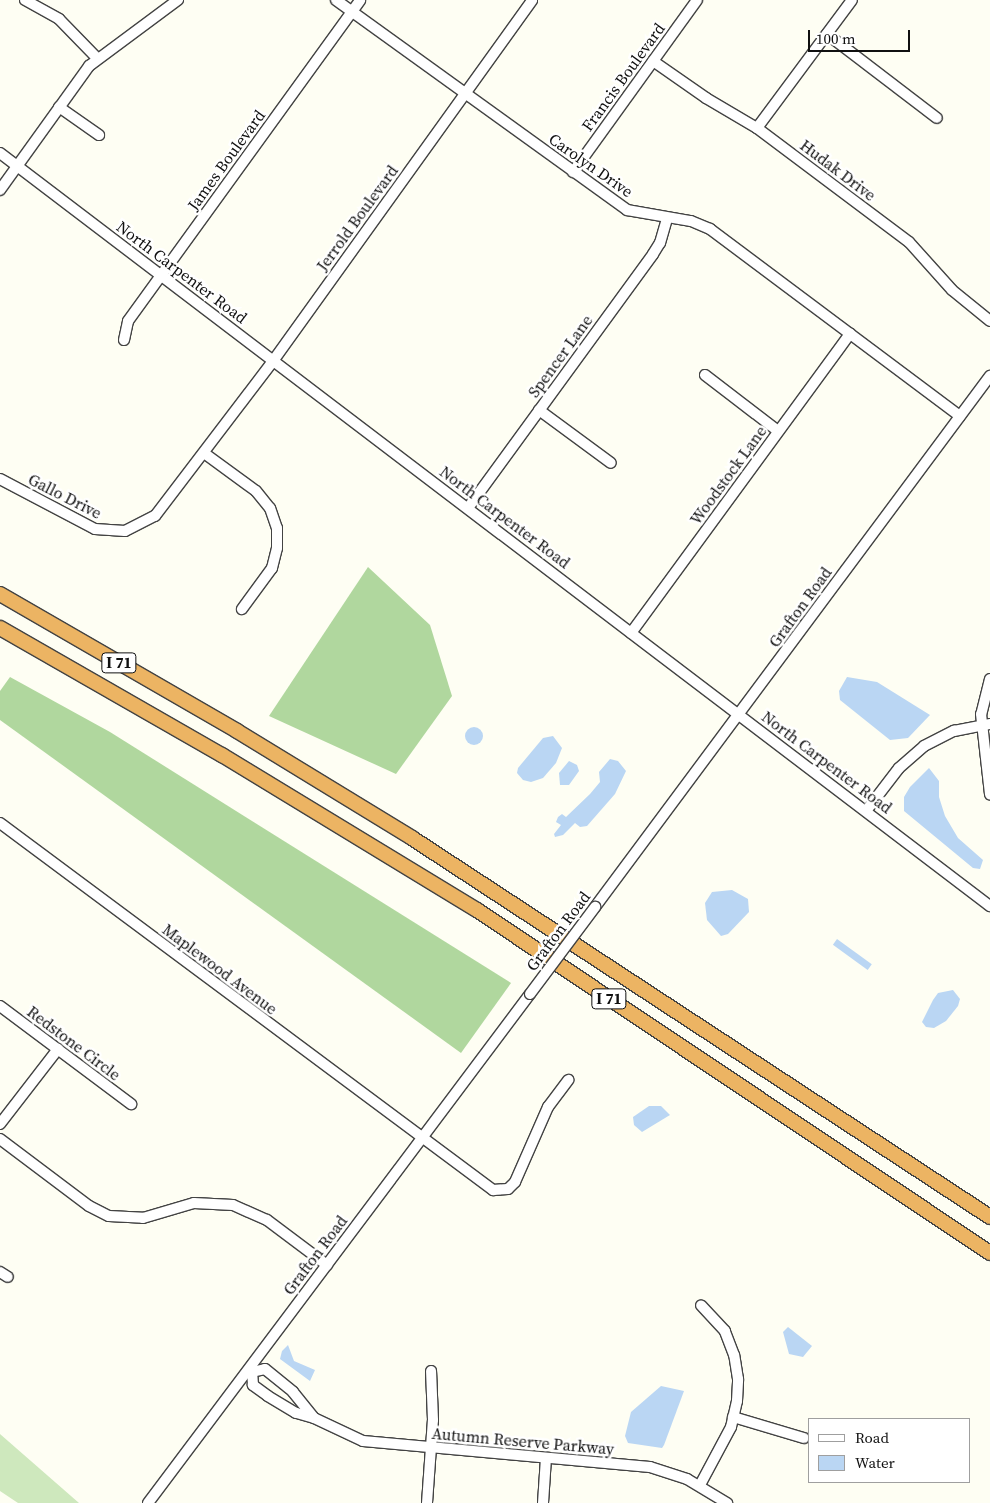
<!DOCTYPE html>
<style>
body{margin:0}
#map{position:relative;width:990px;height:1503px;overflow:hidden;background:#fefef3;font-family:"Source Serif 4",serif}
div>[style]{position:absolute}
.green>*{inset:0;background:#cee8bd}
.forest>*{inset:0;background:#b0d79e}
.water>*{inset:0;background:#bad6f3;transform-origin:0 0}
.round{border-radius:50%}
.roads{filter:drop-shadow(1px 0 #434343) drop-shadow(-1px 0 #434343) drop-shadow(0 1px #434343) drop-shadow(0 -1px #434343)}
.minor>*{height:10px;margin:-5px;padding:0 5px;transform-origin:5px;border-radius:5px;background:#fff}
.highway>*{height:14px;margin:-7px;padding:0 7px;transform-origin:7px;border-radius:7px;background:#ecb463}
.bridges{filter:drop-shadow(1px 0 #434343) drop-shadow(-1px 0 #434343) drop-shadow(0 1px #434343) drop-shadow(0 -1px #434343)}
.minor-bridge>*{height:10px;margin:-5px;padding:0 5px;transform-origin:5px;border-radius:5px;background:#fff}
span{translate:-50% -50%;white-space:nowrap;text-align:center;line-height:1.15;-webkit-text-stroke:5px #fff;paint-order:stroke}
.shield-label span{padding:1px 4px;background:#fff;border:1px solid;border-radius:4px;-webkit-text-stroke-width:0}
.shield-label{font-size:15px;color:#101010;font-weight:700}
.street-label{font-size:16px;color:#101010}
.legend{position:absolute;left:808px;top:1418px;width:162px;height:65px;box-sizing:border-box;background:#fff;border:1px solid #9f9f9f;margin:0;padding:6px 9px;list-style:none;font-size:15px;color:#101010}
.legend li{display:flex;align-items:center;gap:10px;height:25px}
.legend b{width:25px;border:1px solid #9f9f9f}
.scale{position:absolute;left:808px;top:30px;width:102px;height:22px;box-sizing:border-box;border:2px solid #101010;border-top:0;padding-left:6px;font-size:15px;line-height:18px;white-space:nowrap;color:#101010;-webkit-text-stroke:4px #fff;paint-order:stroke}
</style>
<div id="map">
<div class="green">
<div style="clip-path:polygon(0 1434px,79px 1503px,18px 1503px,0 1491px)"></div>
</div>
<div class="forest">
<div style="clip-path:polygon(368px 567px,430px 625px,452px 696px,396px 774px,269px 716px)"></div>
<div style="clip-path:polygon(10px 677px,110px 732px,511px 983px,461px 1053px,0 720px,0 691px)"></div>
</div>
<div class="water">
<div style="clip-path:polygon(847px 677px,877px 682px,930px 715px,908px 738px,890px 740px,840px 700px,839px 691px)"></div>
<div class="round" style="left:465px;top:727px;width:18px;height:18px"></div>
<div style="clip-path:polygon(553px 736px,562px 748px,556px 763px,543px 778px,531px 782px,523px 780px,517px 773px,518px 768px,543px 738px)"></div>
<div style="clip-path:polygon(610px 759px,618px 761px,626px 771px,615px 794px,587px 826px,580px 827px,575px 823px,563px 835px,555px 837px,554px 834px,561px 825px,556px 822px,558px 817px,562px 814px,566px 817px,590px 794px,600px 782px,599px 772px)"></div>
<div style="clip-path:polygon(569px 761px,577px 765px,579px 771px,569px 785px,560px 785px,559px 773px)"></div>
<div style="clip-path:polygon(929px 768px,939px 781px,939px 797px,945px 816px,958px 838px,983px 860px,980px 869px,973px 868px,904px 811px,904px 797px,910px 787px)"></div>
<div style="clip-path:polygon(732px 890px,748px 899px,749px 912px,728px 934px,721px 936px,707px 920px,705px 903px,712px 892px)"></div>
<div style="left:837px;top:939px;width:43px;height:7px;rotate:36deg"></div>
<div style="clip-path:polygon(953px 990px,960px 999px,958px 1006px,946px 1021px,934px 1028px,926px 1027px,922px 1022px,933px 1000px,938px 993px)"></div>
<div style="clip-path:polygon(649px 1106px,661px 1106px,670px 1115px,642px 1132px,634px 1125px,633px 1117px)"></div>
<div style="clip-path:polygon(788px 1327px,812px 1346px,803px 1357px,789px 1354px,783px 1332px)"></div>
<div style="clip-path:polygon(288px 1345px,294px 1361px,315px 1370px,310px 1381px,280px 1359px,282px 1351px)"></div>
<div style="clip-path:polygon(661px 1386px,684px 1391px,664px 1445px,662px 1448px,628px 1443px,625px 1436px,631px 1412px)"></div>
</div>
<div class="roads">
<div class="minor">
<div style="left:25px;top:0;width:39px;rotate:29deg"></div>
<div style="left:59px;top:19px;width:54px;rotate:45.7deg"></div>
<div style="left:336px;top:0;width:359px;rotate:35.8deg"></div>
<div style="left:627px;top:210px;width:65px;rotate:9.8deg"></div>
<div style="left:691px;top:221px;width:21px;rotate:23deg"></div>
<div style="left:710px;top:229px;width:312px;rotate:36.8deg"></div>
<div style="left:827px;top:34px;width:138px;rotate:37.4deg"></div>
<div style="left:653px;top:61px;width:65px;rotate:34.9deg"></div>
<div style="left:706px;top:98px;width:59px;rotate:30.5deg"></div>
<div style="left:757px;top:128px;width:190px;rotate:36.9deg"></div>
<div style="left:909px;top:242px;width:64px;rotate:48.1deg"></div>
<div style="left:952px;top:290px;width:49px;rotate:39.2deg"></div>
<div style="left:59px;top:107px;width:49px;rotate:35deg"></div>
<div style="left:757px;top:128px;width:159px;rotate:-53.4deg"></div>
<div style="left:0;top:153px;width:1244px;rotate:37.26deg"></div>
<div style="left:573px;top:172px;width:212px;rotate:-54.2deg"></div>
<div style="left:0;top:190px;width:153px;rotate:-54.3deg"></div>
<div style="left:89px;top:66px;width:111px;rotate:-36.6deg"></div>
<div style="left:124px;top:340px;width:19px;rotate:-78deg"></div>
<div style="left:128px;top:321px;width:396px;rotate:-54.1deg"></div>
<div style="left:705px;top:375px;width:92px;rotate:37.5deg"></div>
<div style="left:539px;top:410px;width:89px;rotate:36.4deg"></div>
<div style="left:204px;top:453px;width:64px;rotate:36.2deg"></div>
<div style="left:256px;top:491px;width:22px;rotate:51deg"></div>
<div style="left:270px;top:508px;width:21px;rotate:71deg"></div>
<div style="left:277px;top:528px;width:20px;rotate:90deg"></div>
<div style="left:277px;top:548px;width:21px;rotate:104deg"></div>
<div style="left:272px;top:568px;width:51px;rotate:126.2deg"></div>
<div style="left:0;top:479px;width:107px;rotate:27.8deg"></div>
<div style="left:95px;top:529px;width:30px;rotate:4deg"></div>
<div style="left:125px;top:531px;width:34px;rotate:-27deg"></div>
<div style="left:155px;top:516px;width:195px;rotate:-52.7deg"></div>
<div style="left:273px;top:361px;width:444px;rotate:-54.3deg"></div>
<div style="left:468px;top:508px;width:314px;rotate:-53.9deg"></div>
<div style="left:653px;top:254px;width:13px;rotate:-58deg"></div>
<div style="left:660px;top:243px;width:26px;rotate:-74deg"></div>
<div style="left:631px;top:633px;width:371px;rotate:-53.8deg"></div>
<div style="left:990px;top:679px;width:36px;rotate:104deg"></div>
<div style="left:981px;top:714px;width:81px;rotate:83.6deg"></div>
<div style="left:866px;top:811px;width:54px;rotate:-52.5deg"></div>
<div style="left:899px;top:768px;width:33px;rotate:-41deg"></div>
<div style="left:924px;top:746px;width:34px;rotate:-27deg"></div>
<div style="left:954px;top:731px;width:37px;rotate:-11deg"></div>
<div style="left:0;top:823px;width:615px;rotate:36.66deg"></div>
<div style="left:493px;top:1190px;width:15px;rotate:-4deg"></div>
<div style="left:508px;top:1189px;width:10px;rotate:-45deg"></div>
<div style="left:515px;top:1182px;width:82px;rotate:-66.3deg"></div>
<div style="left:548px;top:1107px;width:34px;rotate:-53deg"></div>
<div style="left:595px;top:907px;width:662px;rotate:-53.36deg"></div>
<div style="left:0;top:1006px;width:164px;rotate:36.8deg"></div>
<div style="left:0;top:1124px;width:95px;rotate:-52.3deg"></div>
<div style="left:0;top:1139px;width:111px;rotate:37deg"></div>
<div style="left:89px;top:1206px;width:22px;rotate:27deg"></div>
<div style="left:109px;top:1216px;width:34px;rotate:3deg"></div>
<div style="left:143px;top:1218px;width:53px;rotate:-16.4deg"></div>
<div style="left:194px;top:1203px;width:39px;rotate:3deg"></div>
<div style="left:233px;top:1205px;width:37px;rotate:24deg"></div>
<div style="left:267px;top:1220px;width:75px;rotate:36.9deg"></div>
<div style="left:0;top:1272px;width:9px;rotate:32deg"></div>
<div style="left:733px;top:1417px;width:74px;rotate:16.5deg"></div>
<div style="left:314px;top:1418px;width:19px;rotate:-164deg"></div>
<div style="left:296px;top:1413px;width:33px;rotate:-149deg"></div>
<div style="left:268px;top:1396px;width:19px;rotate:-144deg"></div>
<div style="left:253px;top:1385px;width:13px;rotate:-94deg"></div>
<div style="left:252px;top:1372px;width:13px;rotate:-13deg"></div>
<div style="left:265px;top:1369px;width:36px;rotate:39deg"></div>
<div style="left:293px;top:1392px;width:33px;rotate:51deg"></div>
<div style="left:314px;top:1418px;width:54px;rotate:25.1deg"></div>
<div style="left:363px;top:1441px;width:288px;rotate:5.2deg"></div>
<div style="left:650px;top:1467px;width:39px;rotate:18deg"></div>
<div style="left:687px;top:1479px;width:47px;rotate:31deg"></div>
<div style="left:700px;top:1485px;width:66px;rotate:-61.9deg"></div>
<div style="left:731px;top:1427px;width:27px;rotate:-77deg"></div>
<div style="left:737px;top:1401px;width:22px;rotate:-87deg"></div>
<div style="left:738px;top:1379px;width:24px;rotate:-99deg"></div>
<div style="left:734px;top:1355px;width:26px;rotate:-111deg"></div>
<div style="left:725px;top:1331px;width:35px;rotate:-133deg"></div>
<div style="left:148px;top:1503px;width:636px;rotate:-53.11deg"></div>
<div style="left:427px;top:1503px;width:83px;rotate:-85.9deg"></div>
<div style="left:433px;top:1420px;width:49px;rotate:-92.3deg"></div>
<div style="left:543px;top:1503px;width:45px;rotate:-86.2deg"></div>
</div>
<div class="highway">
<div style="left:0;top:594px;width:274px;rotate:30deg"></div>
<div style="left:237px;top:731px;width:205px;rotate:31.4deg"></div>
<div style="left:412px;top:838px;width:691px;rotate:33.25deg"></div>
<div style="left:0;top:628px;width:256px;rotate:29.8deg"></div>
<div style="left:222px;top:755px;width:298px;rotate:31.3deg"></div>
<div style="left:477px;top:910px;width:617px;rotate:33.77deg"></div>
</div>
</div>
<div class="bridges">
<div class="minor-bridge">
<div style="left:530px;top:994px;width:109px;rotate:-53.2deg"></div>
</div>
</div>
<div class="shield-label">
<span style="left:119px;top:663px">I 71</span>
<span style="left:609px;top:999px">I 71</span>
</div>
<div class="street-label">
<span style="left:623px;top:77px;rotate:-54deg">Francis Boulevard</span>
<span style="left:226px;top:160px;rotate:-54deg">James Boulevard</span>
<span style="left:591px;top:165px;rotate:35deg">Carolyn Drive</span>
<span style="left:838px;top:170px;rotate:37deg">Hudak Drive</span>
<span style="left:357px;top:218px;rotate:-54deg">Jerrold Boulevard</span>
<span style="left:182px;top:272px;rotate:37deg">North Carpenter Road</span>
<span style="left:560px;top:356px;rotate:-54deg">Spencer Lane</span>
<span style="left:728px;top:475px;rotate:-54deg">Woodstock Lane</span>
<span style="left:65px;top:496px;rotate:27deg">Gallo Drive</span>
<span style="left:505px;top:517px;rotate:37deg">North Carpenter Road</span>
<span style="left:800px;top:607px;rotate:-54deg">Grafton Road</span>
<span style="left:827px;top:762px;rotate:37deg">North Carpenter Road</span>
<span style="left:558px;top:931px;rotate:-53deg">Grafton Road</span>
<span style="left:220px;top:969px;rotate:37deg">Maplewood Avenue</span>
<span style="left:74px;top:1043px;rotate:37deg">Redstone Circle</span>
<span style="left:315px;top:1255px;rotate:-53deg">Grafton Road</span>
<span style="left:523px;top:1441px;rotate:5deg">Autumn Reserve Parkway</span>
</div>
<ul class="legend">
<li><b style="height:6px;background:#fff"></b>Road</li>
<li><b style="height:14px;background:#bad6f3"></b>Water</li>
</ul>
<div class="scale">100 m</div>
</div>
